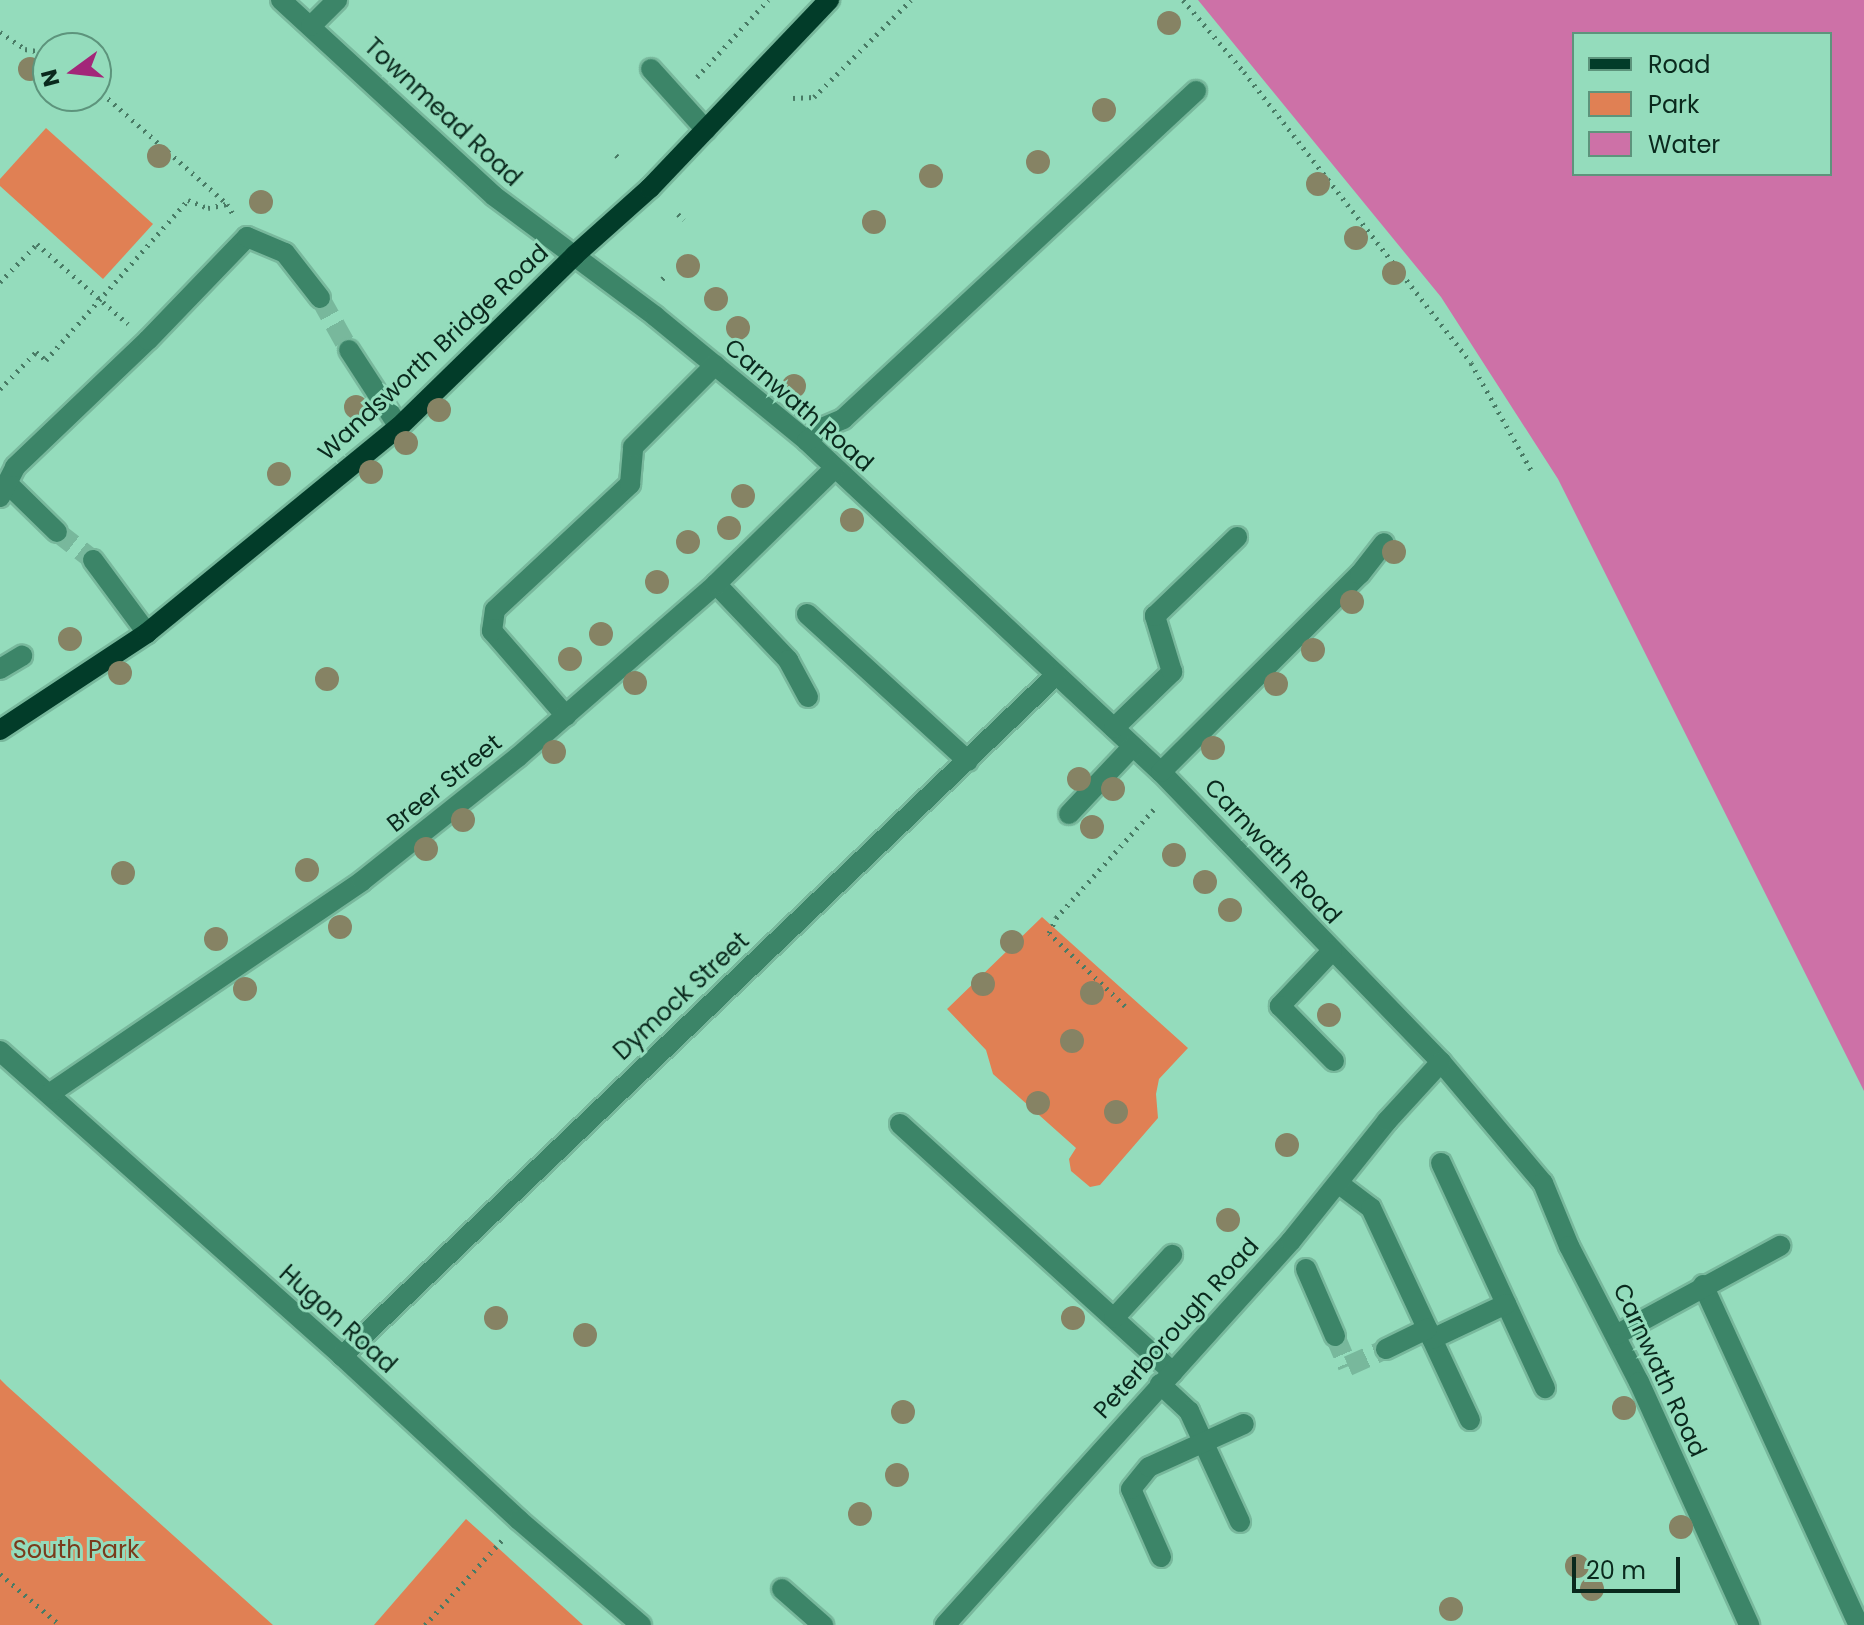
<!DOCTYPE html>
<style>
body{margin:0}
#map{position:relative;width:1864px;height:1625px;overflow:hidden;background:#94dcbc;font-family:Poppins,sans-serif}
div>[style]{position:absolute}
.green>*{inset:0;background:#e08054}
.water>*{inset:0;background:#cd71a7}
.minor-tunnel>*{height:20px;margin-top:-10px;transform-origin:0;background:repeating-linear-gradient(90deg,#78b89c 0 20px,transparent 0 30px)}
.path>*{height:5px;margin-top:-2.5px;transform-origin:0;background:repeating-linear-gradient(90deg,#497b65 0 2px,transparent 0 8px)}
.roads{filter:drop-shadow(2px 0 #78b89c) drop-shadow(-2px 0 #78b89c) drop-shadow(0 2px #78b89c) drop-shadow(0 -2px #78b89c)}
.minor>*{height:20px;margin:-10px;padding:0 10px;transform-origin:10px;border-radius:10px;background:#3c8568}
.major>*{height:20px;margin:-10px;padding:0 10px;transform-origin:10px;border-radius:10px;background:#023c29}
.trees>*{width:24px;height:24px;margin:-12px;border-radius:50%;background:#868364}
span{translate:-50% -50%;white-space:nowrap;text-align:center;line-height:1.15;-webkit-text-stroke:6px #94dcbc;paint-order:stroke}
.street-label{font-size:24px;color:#0a291d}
.park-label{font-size:24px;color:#7a3b1c}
.legend{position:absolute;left:1572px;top:32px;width:260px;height:144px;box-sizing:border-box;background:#94dcbc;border:2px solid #5d947c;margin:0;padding:10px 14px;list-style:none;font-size:24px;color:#0a291d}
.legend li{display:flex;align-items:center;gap:16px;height:40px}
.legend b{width:40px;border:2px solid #5d947c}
.north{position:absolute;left:32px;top:32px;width:80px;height:80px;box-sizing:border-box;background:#94dcbc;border:2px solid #5d947c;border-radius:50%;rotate:255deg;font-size:22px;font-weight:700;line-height:32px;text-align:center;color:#0a291d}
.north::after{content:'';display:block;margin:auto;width:28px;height:36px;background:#a32679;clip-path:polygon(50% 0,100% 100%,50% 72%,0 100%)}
.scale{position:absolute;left:1572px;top:1557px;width:108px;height:36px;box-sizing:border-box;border:4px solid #0a291d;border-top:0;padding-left:10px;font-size:24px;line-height:28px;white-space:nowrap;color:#0a291d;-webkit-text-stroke:6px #94dcbc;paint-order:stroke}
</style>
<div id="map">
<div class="green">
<div style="clip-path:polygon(46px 128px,153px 224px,103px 279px,0 186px,0 179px)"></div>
<div style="clip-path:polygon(1042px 917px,1188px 1048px,1159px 1079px,1156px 1094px,1158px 1118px,1100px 1185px,1090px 1187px,1071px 1171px,1069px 1159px,1076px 1148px,993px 1074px,986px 1050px,947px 1009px)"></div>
<div style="clip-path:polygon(0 1379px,7px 1386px,273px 1625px,0 1625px)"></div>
<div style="clip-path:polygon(466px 1519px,496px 1546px,583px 1625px,374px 1625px)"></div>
</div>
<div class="water">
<div style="clip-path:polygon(evenodd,1198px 0,1864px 0,1864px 1091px,1558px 479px,1441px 297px,1198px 0,1574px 34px,1830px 34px,1830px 174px,1574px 174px,1574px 34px)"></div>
</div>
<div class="minor-tunnel">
<div style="left:320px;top:298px;width:60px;rotate:60.9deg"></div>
<div style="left:57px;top:532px;width:46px;rotate:37.9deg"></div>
<div style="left:1335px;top:1336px;width:33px;rotate:67deg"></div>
<div style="left:1348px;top:1366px;width:42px;rotate:-24.1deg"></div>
</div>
<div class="path">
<div style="left:1183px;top:0;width:94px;rotate:49.7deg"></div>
<div style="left:1244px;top:72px;width:369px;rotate:52deg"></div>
<div style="left:1471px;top:363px;width:123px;rotate:60.7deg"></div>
<div style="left:0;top:32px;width:30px;rotate:34deg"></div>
<div style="left:25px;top:49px;width:23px;rotate:10deg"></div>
<div style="left:697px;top:77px;width:105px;rotate:-47.3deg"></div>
<div style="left:96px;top:88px;width:175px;rotate:41.5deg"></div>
<div style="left:227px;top:204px;width:12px;rotate:59deg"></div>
<div style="left:793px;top:98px;width:21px;rotate:-3deg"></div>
<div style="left:814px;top:97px;width:137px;rotate:-45deg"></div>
<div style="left:616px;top:155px;width:6px;rotate:45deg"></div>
<div style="left:678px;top:214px;width:8px;rotate:45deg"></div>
<div style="left:662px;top:279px;width:6px;rotate:-39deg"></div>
<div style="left:0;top:282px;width:53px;rotate:-45.8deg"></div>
<div style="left:37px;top:244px;width:121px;rotate:41.3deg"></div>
<div style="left:0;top:389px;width:52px;rotate:-45.8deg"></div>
<div style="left:36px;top:352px;width:13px;rotate:39deg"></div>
<div style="left:46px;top:360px;width:214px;rotate:-48.4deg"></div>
<div style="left:188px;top:200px;width:22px;rotate:22deg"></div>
<div style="left:208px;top:208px;width:19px;rotate:-12deg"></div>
<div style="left:1125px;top:1006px;width:105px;rotate:-136.2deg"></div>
<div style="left:1049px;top:933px;width:17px;rotate:-65deg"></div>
<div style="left:1056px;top:918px;width:149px;rotate:-48deg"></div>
<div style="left:0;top:1574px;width:79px;rotate:40.4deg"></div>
<div style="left:425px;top:1625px;width:115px;rotate:-47.8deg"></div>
</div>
<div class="roads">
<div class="minor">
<div style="left:281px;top:0;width:289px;rotate:42.6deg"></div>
<div style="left:494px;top:196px;width:201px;rotate:36.7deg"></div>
<div style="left:655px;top:316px;width:197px;rotate:39.4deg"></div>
<div style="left:807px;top:441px;width:485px;rotate:43.1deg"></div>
<div style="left:1161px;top:772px;width:403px;rotate:46deg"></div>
<div style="left:1441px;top:1062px;width:158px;rotate:49.9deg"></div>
<div style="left:1543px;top:1183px;width:68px;rotate:67.6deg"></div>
<div style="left:1569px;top:1246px;width:153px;rotate:62.8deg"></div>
<div style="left:1639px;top:1382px;width:267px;rotate:65.6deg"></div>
<div style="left:311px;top:26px;width:37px;rotate:-45deg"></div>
<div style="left:651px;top:69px;width:82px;rotate:48deg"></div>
<div style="left:349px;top:350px;width:92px;rotate:57deg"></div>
<div style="left:807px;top:441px;width:20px;rotate:-41deg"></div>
<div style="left:822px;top:428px;width:23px;rotate:-23deg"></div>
<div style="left:843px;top:419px;width:482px;rotate:-42.9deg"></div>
<div style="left:9px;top:485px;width:67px;rotate:44.4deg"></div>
<div style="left:0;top:497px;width:34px;rotate:-63deg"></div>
<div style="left:15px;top:467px;width:184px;rotate:-43.7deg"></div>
<div style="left:148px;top:340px;width:143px;rotate:-46.1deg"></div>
<div style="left:247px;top:237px;width:41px;rotate:22.8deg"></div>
<div style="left:285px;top:253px;width:57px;rotate:52.1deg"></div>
<div style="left:93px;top:560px;width:91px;rotate:53.5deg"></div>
<div style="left:716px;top:584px;width:105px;rotate:46.5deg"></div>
<div style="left:788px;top:660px;width:42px;rotate:61.6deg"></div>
<div style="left:807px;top:614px;width:218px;rotate:42.4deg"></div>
<div style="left:0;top:669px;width:26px;rotate:-31deg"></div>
<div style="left:566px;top:716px;width:113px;rotate:-131deg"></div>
<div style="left:492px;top:631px;width:21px;rotate:-82deg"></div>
<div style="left:495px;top:610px;width:185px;rotate:-43deg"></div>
<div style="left:630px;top:484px;width:37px;rotate:-85deg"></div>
<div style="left:633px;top:447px;width:116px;rotate:-45deg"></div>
<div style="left:1114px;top:728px;width:81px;rotate:-44deg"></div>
<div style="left:1172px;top:672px;width:59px;rotate:-106.9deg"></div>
<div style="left:1155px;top:616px;width:114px;rotate:-43.9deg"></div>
<div style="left:1161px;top:772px;width:281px;rotate:-44.9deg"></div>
<div style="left:1360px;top:574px;width:39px;rotate:-52deg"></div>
<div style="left:1069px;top:814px;width:93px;rotate:-46.7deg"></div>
<div style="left:1332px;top:951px;width:76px;rotate:133.4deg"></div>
<div style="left:1280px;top:1006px;width:77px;rotate:45.5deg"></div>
<div style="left:0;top:1051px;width:458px;rotate:41.7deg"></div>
<div style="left:342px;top:1356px;width:241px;rotate:42.8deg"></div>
<div style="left:519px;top:1520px;width:161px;rotate:40.7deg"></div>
<div style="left:49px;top:1094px;width:379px;rotate:-34.2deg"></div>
<div style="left:362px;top:881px;width:199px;rotate:-38.5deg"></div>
<div style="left:518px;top:757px;width:263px;rotate:-41.1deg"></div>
<div style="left:716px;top:584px;width:166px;rotate:-44.3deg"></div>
<div style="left:900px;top:1124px;width:369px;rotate:42.3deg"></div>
<div style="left:1441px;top:1163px;width:248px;rotate:65.2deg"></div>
<div style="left:1338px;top:1183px;width:41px;rotate:37.1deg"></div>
<div style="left:1371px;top:1208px;width:234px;rotate:65deg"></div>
<div style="left:1306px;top:1269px;width:73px;rotate:66.6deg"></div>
<div style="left:1703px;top:1285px;width:371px;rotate:65.4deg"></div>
<div style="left:1114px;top:1318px;width:86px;rotate:-47.4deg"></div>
<div style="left:1616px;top:1335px;width:187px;rotate:-28.5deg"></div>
<div style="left:1432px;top:1339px;width:82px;rotate:-25.3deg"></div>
<div style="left:1386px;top:1349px;width:46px;rotate:-26deg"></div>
<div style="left:342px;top:1356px;width:987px;rotate:-43.64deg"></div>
<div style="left:1160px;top:1384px;width:40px;rotate:43deg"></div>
<div style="left:1189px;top:1411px;width:122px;rotate:65.3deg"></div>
<div style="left:1161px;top:1557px;width:74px;rotate:-113.8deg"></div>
<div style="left:1131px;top:1489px;width:28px;rotate:-51deg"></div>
<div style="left:1149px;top:1467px;width:104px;rotate:-24.4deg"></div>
<div style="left:782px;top:1589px;width:55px;rotate:41.3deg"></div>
<div style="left:945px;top:1625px;width:517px;rotate:-47.98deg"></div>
<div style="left:1291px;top:1241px;width:154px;rotate:-51.3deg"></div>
<div style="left:1387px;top:1121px;width:80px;rotate:-47.5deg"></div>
</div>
<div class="major">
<div style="left:0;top:730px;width:176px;rotate:-33.4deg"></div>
<div style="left:147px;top:633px;width:325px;rotate:-39.3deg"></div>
<div style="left:399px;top:427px;width:246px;rotate:-44.3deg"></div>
<div style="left:575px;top:255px;width:101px;rotate:-41.8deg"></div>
<div style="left:650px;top:188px;width:260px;rotate:-46.4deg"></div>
</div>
</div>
<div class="trees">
<div style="left:1169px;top:23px"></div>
<div style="left:30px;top:69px"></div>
<div style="left:1104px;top:110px"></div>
<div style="left:159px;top:156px"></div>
<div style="left:1038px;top:162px"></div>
<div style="left:931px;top:176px"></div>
<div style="left:1318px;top:184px"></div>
<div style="left:261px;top:202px"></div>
<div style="left:874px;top:222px"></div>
<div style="left:1356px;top:238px"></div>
<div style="left:688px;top:266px"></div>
<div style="left:1394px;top:273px"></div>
<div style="left:716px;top:299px"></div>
<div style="left:738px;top:328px"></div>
<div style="left:794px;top:386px"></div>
<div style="left:356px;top:407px"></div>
<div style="left:439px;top:410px"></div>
<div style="left:406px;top:443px"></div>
<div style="left:371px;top:472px"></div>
<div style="left:279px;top:474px"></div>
<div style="left:743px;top:496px"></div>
<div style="left:852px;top:520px"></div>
<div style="left:729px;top:528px"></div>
<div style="left:688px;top:542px"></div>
<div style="left:1394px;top:552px"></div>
<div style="left:657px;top:582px"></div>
<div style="left:1352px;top:602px"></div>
<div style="left:601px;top:634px"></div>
<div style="left:70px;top:639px"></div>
<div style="left:1313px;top:650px"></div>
<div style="left:570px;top:659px"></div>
<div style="left:120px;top:673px"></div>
<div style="left:327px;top:679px"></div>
<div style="left:635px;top:683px"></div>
<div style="left:1276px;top:684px"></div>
<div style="left:1213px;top:748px"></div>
<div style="left:554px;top:752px"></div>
<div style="left:1079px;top:779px"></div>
<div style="left:1113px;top:789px"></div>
<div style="left:463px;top:820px"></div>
<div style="left:1092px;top:827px"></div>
<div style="left:426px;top:849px"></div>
<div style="left:1174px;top:855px"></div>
<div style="left:307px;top:870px"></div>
<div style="left:123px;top:873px"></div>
<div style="left:1205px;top:882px"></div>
<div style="left:1230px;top:910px"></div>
<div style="left:340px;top:927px"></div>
<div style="left:216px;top:939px"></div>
<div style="left:1012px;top:942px"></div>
<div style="left:983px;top:984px"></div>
<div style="left:245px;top:989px"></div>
<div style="left:1092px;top:993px"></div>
<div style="left:1329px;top:1015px"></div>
<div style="left:1072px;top:1041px"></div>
<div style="left:1038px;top:1103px"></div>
<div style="left:1116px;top:1112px"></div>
<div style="left:1287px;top:1145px"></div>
<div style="left:1228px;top:1220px"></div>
<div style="left:496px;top:1318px"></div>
<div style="left:1073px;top:1318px"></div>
<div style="left:585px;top:1335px"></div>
<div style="left:1624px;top:1408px"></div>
<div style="left:903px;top:1412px"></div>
<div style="left:897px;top:1475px"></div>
<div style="left:860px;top:1514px"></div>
<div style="left:1681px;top:1527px"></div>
<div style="left:1577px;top:1566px"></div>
<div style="left:1592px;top:1589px"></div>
<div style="left:1451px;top:1609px"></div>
</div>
<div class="street-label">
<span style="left:443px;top:112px;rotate:43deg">Townmead Road</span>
<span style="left:433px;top:352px;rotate:-43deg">Wandsworth Bridge Road</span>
<span style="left:799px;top:405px;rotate:41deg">Carnwath Road</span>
<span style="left:444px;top:783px;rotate:-39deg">Breer Street</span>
<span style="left:1273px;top:851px;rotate:47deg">Carnwath Road</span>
<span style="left:681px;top:996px;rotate:-43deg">Dymock Street</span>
<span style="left:338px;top:1319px;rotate:42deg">Hugon Road</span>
<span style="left:1176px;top:1328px;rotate:-48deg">Peterborough Road</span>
<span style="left:1660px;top:1370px;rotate:65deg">Carnwath Road</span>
</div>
<div class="park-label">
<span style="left:76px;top:1550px">South Park</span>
</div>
<ul class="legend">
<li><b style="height:10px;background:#023c29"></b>Road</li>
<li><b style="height:22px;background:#e08054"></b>Park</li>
<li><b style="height:22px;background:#cd71a7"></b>Water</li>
</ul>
<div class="north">N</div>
<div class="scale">20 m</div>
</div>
